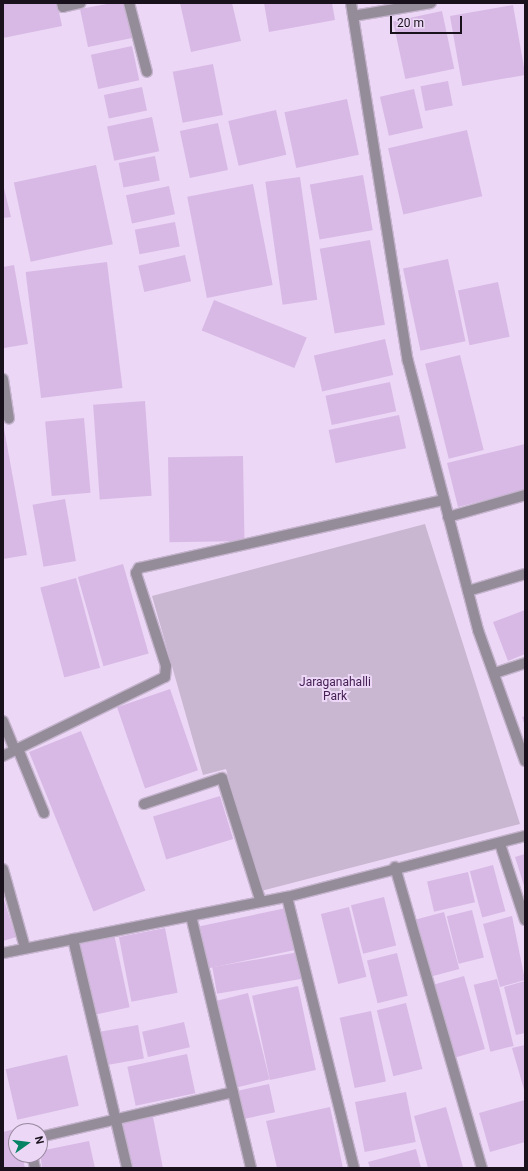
<!DOCTYPE html>
<style>
body{margin:0}
#map{position:relative;width:528px;height:1171px;overflow:hidden;background:#ecd7f6;font-family:Roboto,sans-serif}
div>[style]{position:absolute}
.green>*{inset:0;background:#c9b6d1}
.building>*{inset:0;background:#d8b9e5;transform-origin:0 0}
.roads{filter:drop-shadow(1px 0 #c6b4cf) drop-shadow(-1px 0 #c6b4cf) drop-shadow(0 1px #c6b4cf) drop-shadow(0 -1px #c6b4cf)}
.minor>*{height:10px;margin:-5px;padding:0 5px;transform-origin:5px;border-radius:5px;background:#958c99}
span{translate:-50% -50%;white-space:nowrap;text-align:center;line-height:1.15;-webkit-text-stroke:4px #ecd7f6;paint-order:stroke}
.park-label{font-size:12px;color:#472156}
.frame{position:absolute;inset:0;border:4px solid #19121c;pointer-events:none}
.north{position:absolute;left:8px;top:1123px;width:40px;height:40px;box-sizing:border-box;background:#ecd7f6;border:1px solid #98889f;border-radius:50%;rotate:76deg;font-size:11px;font-weight:700;line-height:16px;text-align:center;color:#19121c}
.north::after{content:'';display:block;margin:auto;width:14px;height:18px;background:#058364;clip-path:polygon(50% 0,100% 100%,50% 72%,0 100%)}
.scale{position:absolute;left:390px;top:16px;width:72px;height:18px;box-sizing:border-box;border:2px solid #19121c;border-top:0;padding-left:5px;font-size:12px;line-height:14px;white-space:nowrap;color:#19121c;-webkit-text-stroke:3px #ecd7f6;paint-order:stroke}
</style>
<div id="map">
<div class="green">
<div style="clip-path:polygon(425px 524px,520px 824px,261px 891px,226px 769px,203px 775px,152px 596px)"></div>
</div>
<div class="building">
<div style="clip-path:polygon(3px 3px,57px 3px,62px 26px,3px 38px)"></div>
<div style="clip-path:polygon(112px 3px,125px 3px,132px 38px,88px 47px,80px 9px)"></div>
<div style="clip-path:polygon(180px 3px,232px 3px,241px 41px,191px 52px)"></div>
<div style="clip-path:polygon(264px 3px,332px 3px,335px 20px,269px 32px)"></div>
<div style="left:513px;top:5px;width:71px;height:64px;rotate:80deg"></div>
<div style="left:442px;top:11px;width:59px;height:50px;rotate:78deg"></div>
<div style="left:132px;top:46px;width:35px;height:42px;rotate:78deg"></div>
<div style="left:213px;top:64px;width:52px;height:41px;rotate:79deg"></div>
<div style="left:448px;top:81px;width:25px;height:28px;rotate:79deg"></div>
<div style="left:142px;top:87px;width:24px;height:39px;rotate:78deg"></div>
<div style="left:414px;top:89px;width:40px;height:35px;rotate:77deg"></div>
<div style="left:347px;top:99px;width:57px;height:64px;rotate:78deg"></div>
<div style="left:276px;top:110px;width:46px;height:49px;rotate:77deg"></div>
<div style="left:152px;top:117px;width:35px;height:46px;rotate:78deg"></div>
<div style="left:218px;top:123px;width:48px;height:39px;rotate:78deg"></div>
<div style="left:467px;top:130px;width:68px;height:81px;rotate:77deg"></div>
<div style="left:155px;top:156px;width:25px;height:37px;rotate:79deg"></div>
<div style="left:96px;top:165px;width:81px;height:84px;rotate:78deg"></div>
<div style="left:363px;top:175px;width:56px;height:54px;rotate:80deg"></div>
<div style="left:300px;top:177px;width:124px;height:35px;rotate:82deg"></div>
<div style="clip-path:polygon(3px 184px,11px 217px,3px 218px)"></div>
<div style="left:253px;top:184px;width:103px;height:67px;rotate:79deg"></div>
<div style="left:169px;top:186px;width:29px;height:44px;rotate:78deg"></div>
<div style="left:175px;top:222px;width:25px;height:41px;rotate:79deg"></div>
<div style="left:370px;top:240px;width:86px;height:51px;rotate:80deg"></div>
<div style="left:185px;top:255px;width:27px;height:48px;rotate:77deg"></div>
<div style="left:448px;top:259px;width:84px;height:46px;rotate:78deg"></div>
<div style="left:107px;top:262px;width:127px;height:82px;rotate:83deg"></div>
<div style="clip-path:polygon(14px 265px,28px 344px,4px 348px,3px 267px)"></div>
<div style="left:498px;top:282px;width:56px;height:41px;rotate:78deg"></div>
<div style="left:214px;top:300px;width:100px;height:33px;rotate:22deg"></div>
<div style="left:385px;top:339px;width:37px;height:73px;rotate:77deg"></div>
<div style="left:460px;top:355px;width:98px;height:36px;rotate:76deg"></div>
<div style="left:390px;top:382px;width:30px;height:66px;rotate:78deg"></div>
<div style="left:145px;top:401px;width:95px;height:52px;rotate:86deg"></div>
<div style="left:399px;top:415px;width:34px;height:72px;rotate:78deg"></div>
<div style="left:84px;top:418px;width:75px;height:39px;rotate:85deg"></div>
<div style="clip-path:polygon(3px 423px,27px 555px,3px 559px)"></div>
<div style="clip-path:polygon(525px 444px,525px 490px,458px 507px,447px 463px)"></div>
<div style="left:243px;top:456px;width:85px;height:75px;rotate:89deg"></div>
<div style="left:65px;top:499px;width:63px;height:33px;rotate:80deg"></div>
<div style="left:123px;top:564px;width:93px;height:47px;rotate:74deg"></div>
<div style="left:76px;top:578px;width:93px;height:37px;rotate:75deg"></div>
<div style="clip-path:polygon(525px 610px,525px 654px,508px 661px,493px 622px)"></div>
<div style="left:170px;top:689px;width:86px;height:56px;rotate:71deg"></div>
<div style="clip-path:polygon(525px 716px,525px 726px,522px 717px)"></div>
<div style="left:81px;top:731px;width:172px;height:56px;rotate:68deg"></div>
<div style="left:220px;top:796px;width:45px;height:70px;rotate:73deg"></div>
<div style="clip-path:polygon(525px 854px,525px 889px,515px 857px)"></div>
<div style="left:493px;top:865px;width:48px;height:24px;rotate:75deg"></div>
<div style="left:468px;top:872px;width:31px;height:42px;rotate:77deg"></div>
<div style="clip-path:polygon(3px 897px,16px 937px,3px 941px)"></div>
<div style="left:384px;top:897px;width:50px;height:34px;rotate:76deg"></div>
<div style="left:349px;top:907px;width:72px;height:29px;rotate:76deg"></div>
<div style="left:286px;top:908px;width:43px;height:88px;rotate:78deg"></div>
<div style="left:472px;top:910px;width:49px;height:26px;rotate:76deg"></div>
<div style="left:444px;top:912px;width:59px;height:29px;rotate:75deg"></div>
<div style="clip-path:polygon(512px 916px,525px 980px,500px 987px,483px 924px)"></div>
<div style="left:165px;top:928px;width:66px;height:47px;rotate:79deg"></div>
<div style="left:114px;top:934px;width:75px;height:39px;rotate:78deg"></div>
<div style="left:299px;top:952px;width:27px;height:88px;rotate:80deg"></div>
<div style="left:397px;top:953px;width:44px;height:31px;rotate:76deg"></div>
<div style="left:464px;top:976px;width:76px;height:31px;rotate:74deg"></div>
<div style="left:497px;top:979px;width:69px;height:24px;rotate:76deg"></div>
<div style="clip-path:polygon(525px 981px,525px 1033px,516px 1035px,504px 987px)"></div>
<div style="left:298px;top:986px;width:86px;height:47px;rotate:78deg"></div>
<div style="left:248px;top:993px;width:89px;height:35px;rotate:76deg"></div>
<div style="left:406px;top:1003px;width:68px;height:30px;rotate:76deg"></div>
<div style="left:371px;top:1011px;width:72px;height:32px;rotate:78deg"></div>
<div style="left:184px;top:1022px;width:26px;height:43px;rotate:77deg"></div>
<div style="left:138px;top:1025px;width:34px;height:40px;rotate:80deg"></div>
<div style="clip-path:polygon(525px 1045px,525px 1093px,512px 1048px)"></div>
<div style="left:187px;top:1054px;width:40px;height:61px;rotate:78deg"></div>
<div style="left:67px;top:1055px;width:52px;height:63px;rotate:77deg"></div>
<div style="left:269px;top:1084px;width:29px;height:31px;rotate:78deg"></div>
<div style="left:406px;top:1092px;width:51px;height:52px;rotate:79deg"></div>
<div style="clip-path:polygon(525px 1100px,525px 1142px,490px 1152px,479px 1113px)"></div>
<div style="clip-path:polygon(330px 1107px,343px 1168px,277px 1168px,266px 1121px)"></div>
<div style="clip-path:polygon(446px 1107px,463px 1167px,428px 1168px,414px 1116px)"></div>
<div style="left:153px;top:1117px;width:52px;height:32px;rotate:79deg"></div>
<div style="clip-path:polygon(15px 1129px,16px 1155px,22px 1155px,25px 1168px,3px 1168px,3px 1132px)"></div>
<div style="clip-path:polygon(89px 1141px,95px 1168px,42px 1168px,40px 1151px)"></div>
<div style="clip-path:polygon(416px 1149px,421px 1168px,370px 1168px,368px 1162px)"></div>
</div>
<div class="roads">
<div class="minor">
<div style="left:62px;top:3px;width:4px;rotate:76deg"></div>
<div style="left:63px;top:7px;width:18px;rotate:-13deg"></div>
<div style="left:129px;top:3px;width:71px;rotate:75.4deg"></div>
<div style="left:351px;top:3px;width:363px;rotate:81deg"></div>
<div style="left:408px;top:361px;width:278px;rotate:75.4deg"></div>
<div style="left:478px;top:630px;width:139px;rotate:70.3deg"></div>
<div style="left:353px;top:16px;width:79px;rotate:-9.5deg"></div>
<div style="left:3px;top:379px;width:40px;rotate:81.5deg"></div>
<div style="left:448px;top:517px;width:80px;rotate:-15.9deg"></div>
<div style="left:468px;top:591px;width:59px;rotate:-16.6deg"></div>
<div style="left:495px;top:673px;width:32px;rotate:-18deg"></div>
<div style="left:3px;top:721px;width:31px;rotate:68deg"></div>
<div style="left:18px;top:749px;width:69px;rotate:67.9deg"></div>
<div style="left:3px;top:756px;width:180px;rotate:-26deg"></div>
<div style="left:165px;top:677px;width:11px;rotate:-85deg"></div>
<div style="left:166px;top:666px;width:98px;rotate:-107.9deg"></div>
<div style="left:136px;top:573px;width:6px;rotate:-59deg"></div>
<div style="left:139px;top:568px;width:312px;rotate:-12.6deg"></div>
<div style="left:144px;top:804px;width:82px;rotate:-18.4deg"></div>
<div style="left:222px;top:778px;width:127px;rotate:72.6deg"></div>
<div style="left:500px;top:844px;width:80px;rotate:71.8deg"></div>
<div style="left:395px;top:867px;width:313px;rotate:73.9deg"></div>
<div style="left:3px;top:869px;width:82px;rotate:74.4deg"></div>
<div style="left:287px;top:897px;width:279px;rotate:76.1deg"></div>
<div style="left:191px;top:916px;width:259px;rotate:76.6deg"></div>
<div style="left:73px;top:939px;width:235px;rotate:76.7deg"></div>
<div style="left:3px;top:953px;width:289px;rotate:-11.2deg"></div>
<div style="left:287px;top:897px;width:246px;rotate:-14.4deg"></div>
<div style="left:40px;top:1137px;width:198px;rotate:-13.1deg"></div>
<div style="left:32px;top:1155px;width:13px;rotate:77deg"></div>
</div>
</div>
<div class="park-label">
<span style="left:335px;top:690px">Jaraganahalli<br>Park</span>
</div>
<div class="frame"></div>
<div class="north">N</div>
<div class="scale">20 m</div>
</div>
